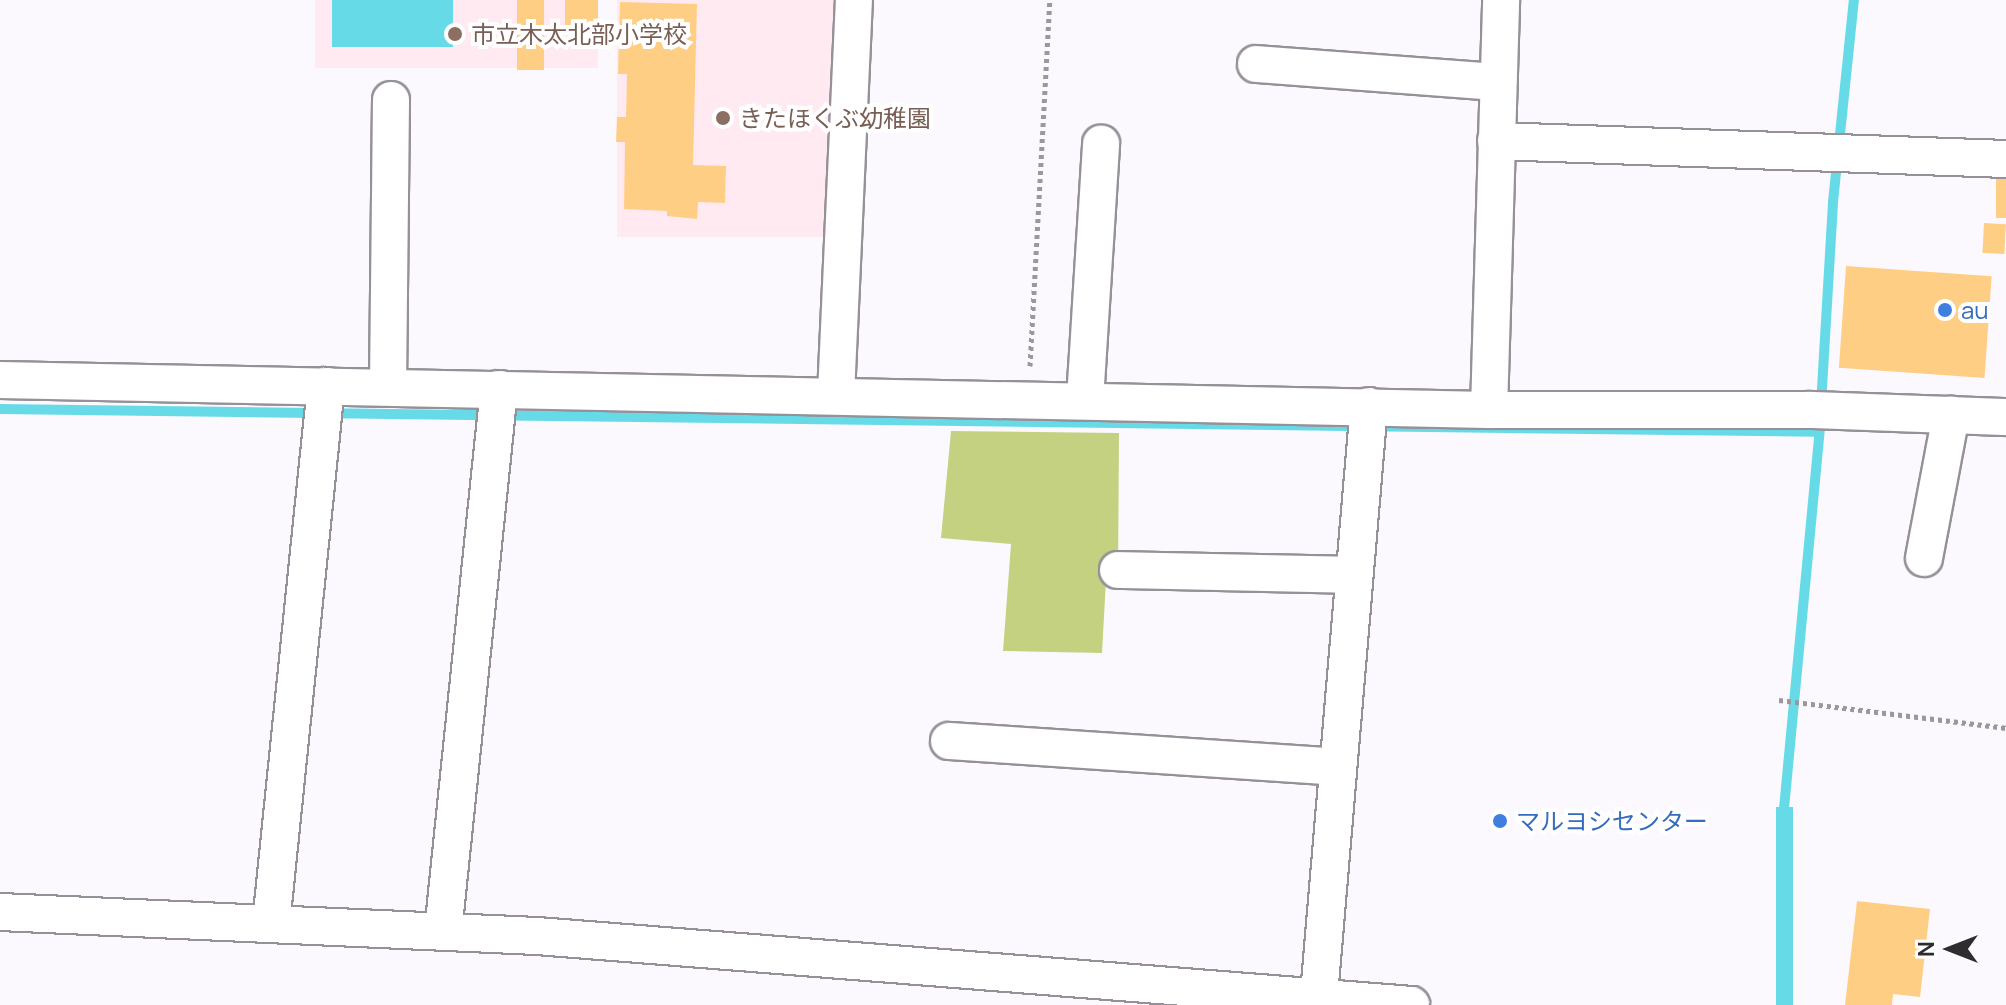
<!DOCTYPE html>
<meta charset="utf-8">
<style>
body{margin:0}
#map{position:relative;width:2006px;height:1005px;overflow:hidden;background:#fcf9fe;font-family:Manrope,"Noto Sans JP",sans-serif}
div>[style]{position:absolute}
.education>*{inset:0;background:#ffeaf1;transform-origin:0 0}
.green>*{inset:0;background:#c4d180}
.water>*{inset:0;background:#66dbe7;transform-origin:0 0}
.stream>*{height:10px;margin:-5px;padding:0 5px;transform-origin:5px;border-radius:5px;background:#66dbe7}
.building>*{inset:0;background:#ffce85;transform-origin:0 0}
.path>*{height:5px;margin-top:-2.5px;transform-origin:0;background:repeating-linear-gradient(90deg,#9b989c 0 4px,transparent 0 8px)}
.roads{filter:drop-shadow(2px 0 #969199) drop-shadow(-2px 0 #969199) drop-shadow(0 2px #969199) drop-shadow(0 -2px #969199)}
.minor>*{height:36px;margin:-18px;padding:0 18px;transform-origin:18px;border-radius:18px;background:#fff}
.dots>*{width:22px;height:22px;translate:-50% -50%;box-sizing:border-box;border:4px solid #fff;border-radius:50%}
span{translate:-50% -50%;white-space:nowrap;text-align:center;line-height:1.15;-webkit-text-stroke:8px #fff;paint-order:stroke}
.education-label{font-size:24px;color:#785e54}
.left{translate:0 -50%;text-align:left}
.shop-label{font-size:24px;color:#366cbe}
.north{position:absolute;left:1910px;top:909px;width:80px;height:80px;-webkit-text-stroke:6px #fff;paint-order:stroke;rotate:270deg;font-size:22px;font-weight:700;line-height:32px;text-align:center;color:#2f2c30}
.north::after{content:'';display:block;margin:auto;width:28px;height:36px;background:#2f2c30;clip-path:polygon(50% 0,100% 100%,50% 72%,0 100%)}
</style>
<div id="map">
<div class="education">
<div style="left:315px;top:0;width:283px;height:68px"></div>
<div style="left:617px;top:0;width:220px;height:237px"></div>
</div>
<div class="green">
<div style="clip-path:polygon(951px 431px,1119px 433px,1118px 580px,1106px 580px,1102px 653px,1003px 651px,1011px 544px,941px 538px)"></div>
</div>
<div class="water">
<div style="left:332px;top:0;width:121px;height:47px"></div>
<div style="left:1776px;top:807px;width:17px;height:199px"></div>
</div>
<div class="stream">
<div style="left:1821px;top:405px;width:203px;rotate:-86.6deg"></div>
<div style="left:1833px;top:202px;width:203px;rotate:-84.1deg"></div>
<div style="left:0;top:409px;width:1819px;rotate:0.72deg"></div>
<div style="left:1783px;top:819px;width:392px;rotate:-84.6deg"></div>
</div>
<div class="building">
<div style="left:517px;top:0;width:27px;height:70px"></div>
<div style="left:565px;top:0;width:33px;height:26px"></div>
<div style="clip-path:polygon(620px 2px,697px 4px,693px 165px,726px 166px,725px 203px,698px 202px,697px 219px,667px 216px,667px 211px,624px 209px,625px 142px,616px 142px,617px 117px,626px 117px,627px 74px,618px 74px)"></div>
<div style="left:1996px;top:179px;width:10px;height:39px"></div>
<div style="left:1984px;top:223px;width:22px;height:30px;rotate:3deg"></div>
<div style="left:1846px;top:266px;width:146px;height:102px;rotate:4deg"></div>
<div style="clip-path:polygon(1857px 901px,1930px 909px,1920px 997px,1893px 994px,1892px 1005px,1845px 1005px)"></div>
</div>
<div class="path">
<div style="left:1030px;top:366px;width:367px;rotate:-86.9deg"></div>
<div style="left:1779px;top:700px;width:229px;rotate:7deg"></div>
</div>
<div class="roads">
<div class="minor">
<div style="left:1256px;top:64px;width:243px;rotate:4.3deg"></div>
<div style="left:1496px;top:141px;width:510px;rotate:2.02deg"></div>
<div style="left:0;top:380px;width:1489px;rotate:1.15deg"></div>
<div style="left:1489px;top:410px;width:322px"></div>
<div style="left:1811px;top:410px;width:195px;rotate:2.1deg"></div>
<div style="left:388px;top:387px;width:287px;rotate:-89.4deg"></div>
<div style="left:836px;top:395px;width:395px;rotate:-87.4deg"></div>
<div style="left:1085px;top:400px;width:257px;rotate:-86.4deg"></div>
<div style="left:1489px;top:410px;width:410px;rotate:-88.3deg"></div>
<div style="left:1924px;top:558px;width:146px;rotate:-79.3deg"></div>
<div style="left:1118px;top:570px;width:235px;rotate:1.2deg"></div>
<div style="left:949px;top:741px;width:389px;rotate:3.8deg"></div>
<div style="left:0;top:912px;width:538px;rotate:2.56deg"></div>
<div style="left:537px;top:936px;width:877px;rotate:4.51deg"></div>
<div style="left:271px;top:924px;width:541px;rotate:-84.16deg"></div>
<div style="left:443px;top:932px;width:546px;rotate:-84.11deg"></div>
<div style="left:1319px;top:995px;width:591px;rotate:-85.15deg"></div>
</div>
</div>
<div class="dots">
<div style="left:455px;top:34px;background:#8d6e63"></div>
<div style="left:723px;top:118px;background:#8d6e63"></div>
<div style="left:1945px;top:310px;background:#3f7fe0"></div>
<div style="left:1500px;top:821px;background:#3f7fe0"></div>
</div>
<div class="education-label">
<span class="left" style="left:471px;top:34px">市立木太北部小学校</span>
<span class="left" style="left:739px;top:118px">きたほくぶ幼稚園</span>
</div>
<div class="shop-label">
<span class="left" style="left:1961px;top:310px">au</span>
<span class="left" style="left:1516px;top:821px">マルヨシセンター</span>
</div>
<div class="north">N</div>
</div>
